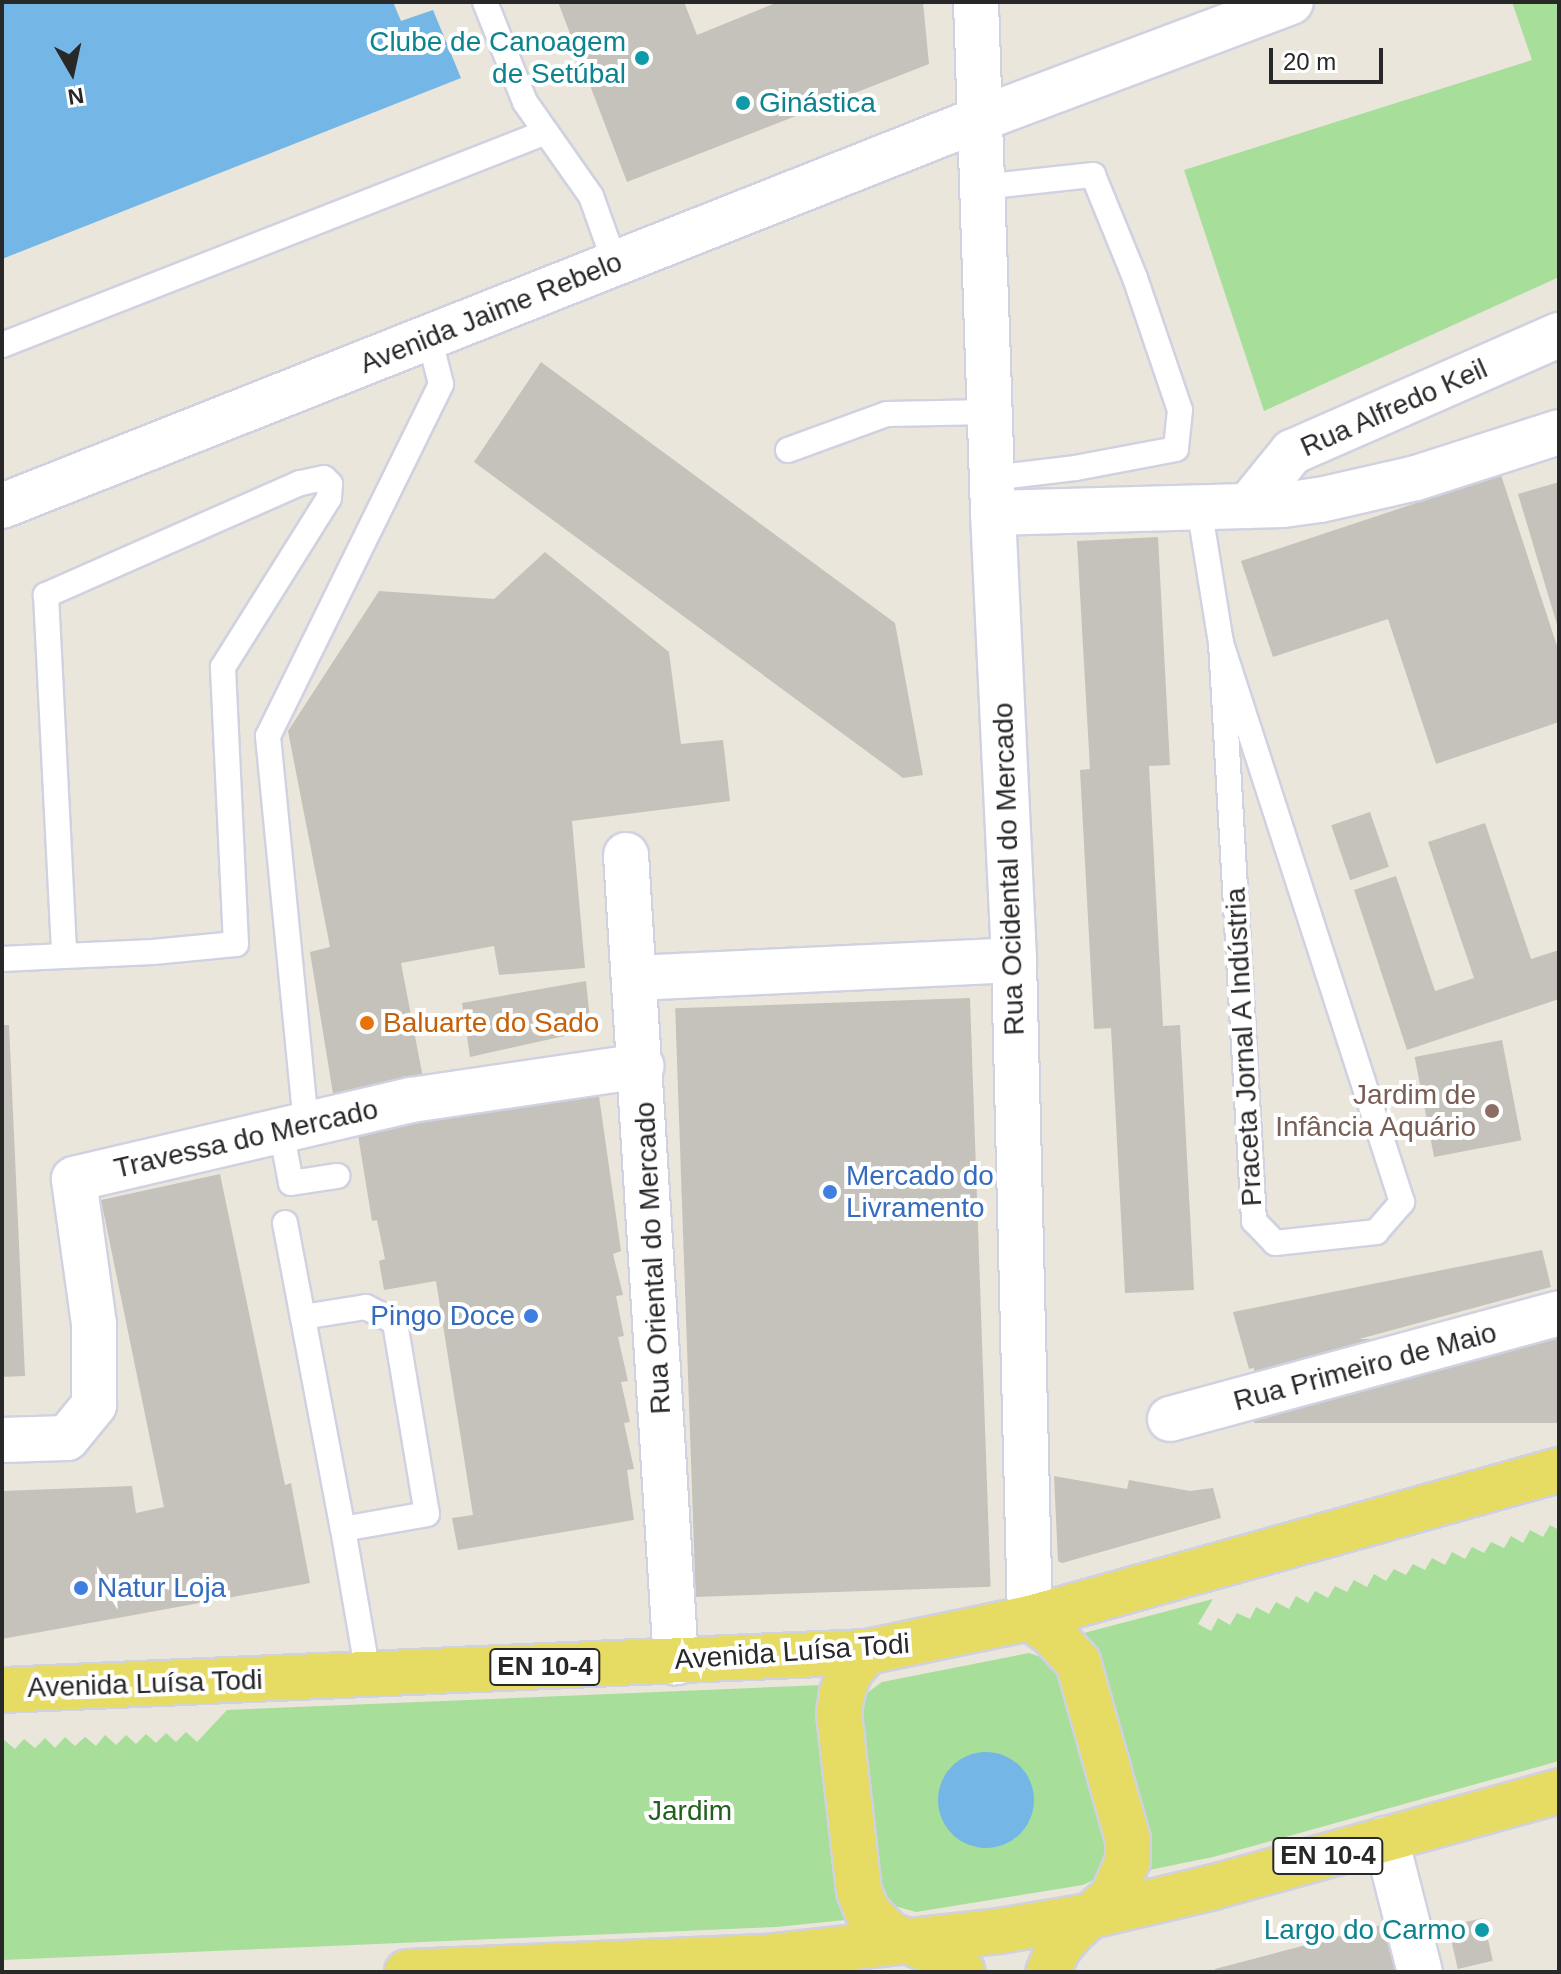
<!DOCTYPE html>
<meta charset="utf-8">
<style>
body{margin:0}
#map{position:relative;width:1561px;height:1974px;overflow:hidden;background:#eae6db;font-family:Arial,sans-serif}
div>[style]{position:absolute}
.green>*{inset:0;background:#a7de9a}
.water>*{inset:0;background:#74b7e6}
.round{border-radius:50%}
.building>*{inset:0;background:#c5c2bb;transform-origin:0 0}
.roads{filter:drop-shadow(2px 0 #d0d1e1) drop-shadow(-2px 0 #d0d1e1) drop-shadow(0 2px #d0d1e1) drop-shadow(0 -2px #d0d1e1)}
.lane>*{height:24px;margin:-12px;padding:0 12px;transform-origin:12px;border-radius:12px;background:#fff}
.street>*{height:44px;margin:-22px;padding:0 22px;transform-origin:22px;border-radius:22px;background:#fff}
.primary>*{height:44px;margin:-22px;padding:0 22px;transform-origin:22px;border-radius:22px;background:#e7dc63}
.dots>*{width:22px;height:22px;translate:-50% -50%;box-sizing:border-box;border:4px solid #fff;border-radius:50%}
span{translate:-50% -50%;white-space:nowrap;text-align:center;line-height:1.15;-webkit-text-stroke:8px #fff;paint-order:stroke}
.shield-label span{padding:2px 6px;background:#fff;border:2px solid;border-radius:6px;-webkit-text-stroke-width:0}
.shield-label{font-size:26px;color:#282828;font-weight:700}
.culture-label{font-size:28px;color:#0d838f}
.right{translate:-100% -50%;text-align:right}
.left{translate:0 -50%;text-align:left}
.street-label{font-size:28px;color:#282828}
.food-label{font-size:28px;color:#c56008}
.education-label{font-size:28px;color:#785e54}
.shop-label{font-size:28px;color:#366cbe}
.park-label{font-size:28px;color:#22601e}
.frame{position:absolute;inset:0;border:4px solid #282828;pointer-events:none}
.north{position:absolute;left:32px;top:32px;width:80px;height:80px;-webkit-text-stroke:6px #fff;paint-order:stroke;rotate:171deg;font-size:22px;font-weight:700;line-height:32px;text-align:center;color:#282828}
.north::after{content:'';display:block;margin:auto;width:28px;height:36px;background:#282828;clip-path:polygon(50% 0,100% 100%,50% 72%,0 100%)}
.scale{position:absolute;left:1269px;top:48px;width:114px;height:36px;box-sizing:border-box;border:4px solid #282828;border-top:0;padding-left:10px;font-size:24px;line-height:28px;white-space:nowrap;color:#282828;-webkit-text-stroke:6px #fff;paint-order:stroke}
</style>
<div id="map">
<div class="green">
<div style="clip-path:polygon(1512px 2px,1559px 2px,1559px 277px,1264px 411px,1184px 170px,1532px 60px)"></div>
<div style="clip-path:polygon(1550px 1525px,1559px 1530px,1559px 1761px,1213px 1857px,1149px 1870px,1084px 1633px,1213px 1599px,1198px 1624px,1211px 1631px,1218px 1618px,1230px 1625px,1237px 1613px,1250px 1619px,1256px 1607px,1269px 1614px,1276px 1602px,1289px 1609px,1296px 1596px,1308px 1603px,1315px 1591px,1328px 1598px,1335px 1586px,1347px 1592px,1354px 1580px,1367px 1587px,1374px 1574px,1386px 1581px,1394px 1569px,1406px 1575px,1413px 1564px,1425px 1570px,1432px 1558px,1445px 1565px,1452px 1552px,1465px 1559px,1472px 1547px,1484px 1553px,1491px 1542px,1504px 1548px,1511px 1536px,1523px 1543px,1530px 1530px,1543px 1537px)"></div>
<div style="clip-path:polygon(1029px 1653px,1047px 1659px,1060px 1672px,1109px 1847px,1109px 1855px,1098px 1878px,1083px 1885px,916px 1912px,891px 1905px,878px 1883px,860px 1710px,867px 1693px,882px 1682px)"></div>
<div style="clip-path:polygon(823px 1685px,845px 1920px,776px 1927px,2px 1960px,4px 1740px,15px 1749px,24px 1739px,35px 1748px,45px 1738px,55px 1748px,65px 1737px,75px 1746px,85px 1737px,96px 1746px,105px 1735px,116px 1745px,126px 1735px,136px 1744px,146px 1734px,156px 1743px,166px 1733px,176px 1742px,186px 1732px,197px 1742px,227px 1710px)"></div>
</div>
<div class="water">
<div style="clip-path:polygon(2px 2px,393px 2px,401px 21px,433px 10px,461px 78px,2px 259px)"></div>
<div class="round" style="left:938px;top:1752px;width:96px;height:96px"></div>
</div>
<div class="building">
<div style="clip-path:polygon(558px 2px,684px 2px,697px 35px,778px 2px,923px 2px,929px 64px,627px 182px)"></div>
<div style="clip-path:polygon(541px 362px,895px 623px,923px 775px,903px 778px,474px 462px)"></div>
<div style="clip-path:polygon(1501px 475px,1559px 652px,1559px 722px,1436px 764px,1388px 619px,1273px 657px,1241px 561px)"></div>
<div style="clip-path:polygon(1559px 482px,1559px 628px,1558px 628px,1518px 494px)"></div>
<div style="clip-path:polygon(1158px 537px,1170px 765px,1149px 766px,1163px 1026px,1180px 1025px,1194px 1290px,1125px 1293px,1111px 1028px,1094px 1029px,1080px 770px,1090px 769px,1077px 541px)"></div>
<div style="clip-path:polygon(545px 552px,669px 652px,681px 744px,723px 740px,730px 801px,572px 821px,585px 968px,499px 975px,494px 946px,401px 963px,424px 1083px,334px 1100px,310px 952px,330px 947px,288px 731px,379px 591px,494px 599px)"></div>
<div style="left:1370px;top:812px;width:58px;height:41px;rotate:71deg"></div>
<div style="clip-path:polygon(1485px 823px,1531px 959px,1559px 950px,1559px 999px,1407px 1050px,1354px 890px,1396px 876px,1435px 991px,1474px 978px,1428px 842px)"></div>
<div style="clip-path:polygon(586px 981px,591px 1030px,470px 1057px,462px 1003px)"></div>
<div style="left:970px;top:998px;width:589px;height:295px;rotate:88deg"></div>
<div style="clip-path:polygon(2px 1025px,9px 1025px,25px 1376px,2px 1377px)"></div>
<div style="left:1502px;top:1040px;width:102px;height:89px;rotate:79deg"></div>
<div style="clip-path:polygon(597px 1082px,621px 1251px,613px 1254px,623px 1295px,616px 1296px,624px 1336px,618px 1337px,628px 1381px,621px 1382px,630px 1422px,624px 1423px,634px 1469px,627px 1470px,634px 1520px,458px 1550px,452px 1518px,473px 1515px,436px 1281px,384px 1290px,379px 1261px,385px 1259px,377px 1220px,372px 1221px,358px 1135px)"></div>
<div style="clip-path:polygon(220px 1174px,285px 1485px,291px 1483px,310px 1583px,2px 1639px,2px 1491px,132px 1486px,136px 1513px,164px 1507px,101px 1200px)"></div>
<div style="clip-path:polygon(1542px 1250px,1551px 1287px,1249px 1369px,1233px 1312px)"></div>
<div style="left:1559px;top:1339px;width:84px;height:305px;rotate:90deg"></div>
<div style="clip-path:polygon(1054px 1476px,1127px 1489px,1129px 1480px,1190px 1491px,1213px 1488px,1221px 1518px,1062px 1563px,1058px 1561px)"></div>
<div style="left:1483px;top:1918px;width:44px;height:36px;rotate:77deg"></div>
<div style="clip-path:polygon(1397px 1921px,1410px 1972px,1215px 1972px,1215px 1969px)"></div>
</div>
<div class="roads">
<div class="lane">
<div style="left:485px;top:2px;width:108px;rotate:68.2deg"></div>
<div style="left:525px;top:102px;width:37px;rotate:55deg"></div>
<div style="left:982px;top:187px;width:112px;rotate:-6.2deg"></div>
<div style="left:1093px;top:175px;width:111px;rotate:67.8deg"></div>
<div style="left:1135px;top:278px;width:139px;rotate:71.2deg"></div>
<div style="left:1180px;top:410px;width:39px;rotate:96deg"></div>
<div style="left:1176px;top:449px;width:103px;rotate:169.3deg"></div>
<div style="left:1075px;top:468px;width:84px;rotate:173.1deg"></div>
<div style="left:2px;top:345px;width:584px;rotate:-21.38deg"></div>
<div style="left:546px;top:132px;width:78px;rotate:54.9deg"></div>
<div style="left:591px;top:196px;width:71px;rotate:70.3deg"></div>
<div style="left:788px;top:450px;width:105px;rotate:-20deg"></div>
<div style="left:887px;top:414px;width:103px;rotate:-1.1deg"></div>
<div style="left:1199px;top:507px;width:138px;rotate:80.8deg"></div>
<div style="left:1221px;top:643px;width:579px;rotate:86.73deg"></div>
<div style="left:1254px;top:1221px;width:30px;rotate:46deg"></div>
<div style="left:1275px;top:1243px;width:102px;rotate:-6.2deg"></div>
<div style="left:1376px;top:1232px;width:40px;rotate:-49deg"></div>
<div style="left:1402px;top:1202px;width:588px;rotate:-107.94deg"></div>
<div style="left:2px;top:959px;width:62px;rotate:-2.8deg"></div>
<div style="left:64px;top:956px;width:89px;rotate:-2.6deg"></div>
<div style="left:153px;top:952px;width:83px;rotate:-5.5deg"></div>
<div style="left:236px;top:944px;width:277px;rotate:-92.7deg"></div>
<div style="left:223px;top:667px;width:199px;rotate:-57.9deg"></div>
<div style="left:329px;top:498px;width:14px;rotate:-86deg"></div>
<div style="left:330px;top:484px;width:8px;rotate:-135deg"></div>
<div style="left:324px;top:478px;width:25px;rotate:168deg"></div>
<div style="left:300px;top:483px;width:278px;rotate:156.2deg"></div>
<div style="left:46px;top:595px;width:361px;rotate:87.1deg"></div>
<div style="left:306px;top:1124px;width:390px;rotate:-95.6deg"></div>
<div style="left:268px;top:736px;width:392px;rotate:-63.8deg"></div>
<div style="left:441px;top:384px;width:49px;rotate:-104.3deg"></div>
<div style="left:281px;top:1130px;width:54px;rotate:79.3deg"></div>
<div style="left:291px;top:1183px;width:47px;rotate:-8.7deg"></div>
<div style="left:285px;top:1223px;width:311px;rotate:79.3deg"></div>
<div style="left:343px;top:1529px;width:85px;rotate:-10.1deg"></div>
<div style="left:427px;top:1514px;width:195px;rotate:-99.5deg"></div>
<div style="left:395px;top:1322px;width:33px;rotate:-153deg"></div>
<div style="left:366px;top:1307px;width:64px;rotate:171deg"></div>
<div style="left:343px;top:1529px;width:147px;rotate:80.2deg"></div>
</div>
<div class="street">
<div style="left:976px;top:2px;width:511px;rotate:88.09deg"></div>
<div style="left:993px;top:513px;width:447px;rotate:87.3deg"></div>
<div style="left:1014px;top:960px;width:658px;rotate:88.61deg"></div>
<div style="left:2px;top:506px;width:1052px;rotate:-21.59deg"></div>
<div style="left:980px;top:119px;width:332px;rotate:-20.6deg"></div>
<div style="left:1248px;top:506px;width:70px;rotate:-50.8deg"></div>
<div style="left:1292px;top:452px;width:292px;rotate:-23.7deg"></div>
<div style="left:993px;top:513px;width:290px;rotate:-1.6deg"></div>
<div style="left:1283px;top:505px;width:37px;rotate:-8deg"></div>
<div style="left:1320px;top:500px;width:98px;rotate:-12.9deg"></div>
<div style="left:1416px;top:478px;width:150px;rotate:-17.8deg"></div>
<div style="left:626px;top:855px;width:809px;rotate:86.45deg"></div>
<div style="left:635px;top:978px;width:379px;rotate:-2.7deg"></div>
<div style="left:1170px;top:1419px;width:403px;rotate:-15.2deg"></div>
<div style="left:2px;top:1440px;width:65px;rotate:-1.8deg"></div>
<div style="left:67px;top:1438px;width:43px;rotate:-50.7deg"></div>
<div style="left:94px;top:1405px;width:81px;rotate:-90deg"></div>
<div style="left:94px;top:1324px;width:146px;rotate:-97.9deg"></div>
<div style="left:74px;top:1179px;width:346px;rotate:-13.2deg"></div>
<div style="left:411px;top:1100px;width:233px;rotate:-8.4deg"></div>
<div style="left:1386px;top:1839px;width:137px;rotate:75.7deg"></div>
</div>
<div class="primary">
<div style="left:1030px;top:1618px;width:26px;rotate:36deg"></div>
<div style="left:1051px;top:1633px;width:40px;rotate:47deg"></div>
<div style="left:1078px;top:1662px;width:185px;rotate:74.3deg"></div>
<div style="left:1128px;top:1840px;width:20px;rotate:90deg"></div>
<div style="left:1128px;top:1860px;width:39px;rotate:113deg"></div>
<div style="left:1113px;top:1896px;width:53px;rotate:138.8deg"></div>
<div style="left:1073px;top:1931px;width:23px;rotate:130deg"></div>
<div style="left:1058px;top:1949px;width:25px;rotate:113deg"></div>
<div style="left:867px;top:1652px;width:24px;rotate:132deg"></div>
<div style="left:851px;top:1670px;width:24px;rotate:112deg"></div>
<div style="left:842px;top:1692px;width:21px;rotate:98deg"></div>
<div style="left:839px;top:1713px;width:179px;rotate:83.6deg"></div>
<div style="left:859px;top:1891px;width:22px;rotate:68deg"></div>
<div style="left:867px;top:1911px;width:32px;rotate:46deg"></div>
<div style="left:889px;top:1934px;width:46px;rotate:21.6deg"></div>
<div style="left:932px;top:1951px;width:37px;rotate:34deg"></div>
<div style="left:2px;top:1690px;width:866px;rotate:-2.52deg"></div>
<div style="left:867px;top:1652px;width:167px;rotate:-11.8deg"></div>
<div style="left:1030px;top:1618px;width:549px;rotate:-15.63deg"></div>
<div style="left:407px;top:1972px;width:358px;rotate:-2.4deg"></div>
<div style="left:765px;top:1957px;width:235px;rotate:-6.3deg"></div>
<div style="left:999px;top:1931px;width:97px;rotate:-9.5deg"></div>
<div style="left:1095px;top:1915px;width:118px;rotate:-13.2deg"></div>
<div style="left:1210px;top:1888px;width:362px;rotate:-15.5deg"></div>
</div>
</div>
<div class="dots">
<div style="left:642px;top:58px;background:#0f9aa8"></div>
<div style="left:743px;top:103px;background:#0f9aa8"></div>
<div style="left:367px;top:1023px;background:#e8710a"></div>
<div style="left:1492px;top:1111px;background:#8d6e63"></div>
<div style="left:830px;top:1192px;background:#3f7fe0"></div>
<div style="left:531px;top:1316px;background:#3f7fe0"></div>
<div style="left:81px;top:1588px;background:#3f7fe0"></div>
<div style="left:1482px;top:1930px;background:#0f9aa8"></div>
</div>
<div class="shield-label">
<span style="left:545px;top:1667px">EN 10-4</span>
<span style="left:1328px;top:1856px">EN 10-4</span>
</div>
<div class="culture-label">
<span class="right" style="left:626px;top:58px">Clube de Canoagem<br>de Setúbal</span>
<span class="left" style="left:759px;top:103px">Ginástica</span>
<span class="right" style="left:1466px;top:1930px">Largo do Carmo</span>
</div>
<div class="street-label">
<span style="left:491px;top:313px;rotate:-22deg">Avenida Jaime Rebelo</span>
<span style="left:1394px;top:408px;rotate:-24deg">Rua Alfredo Keil</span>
<span style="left:1009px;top:869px;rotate:-92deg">Rua Ocidental do Mercado</span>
<span style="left:1244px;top:1047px;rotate:-93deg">Praceta Jornal A Indústria</span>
<span style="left:246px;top:1139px;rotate:-13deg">Travessa do Mercado</span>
<span style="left:653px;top:1258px;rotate:-93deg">Rua Oriental do Mercado</span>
<span style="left:1365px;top:1367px;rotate:-15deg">Rua Primeiro de Maio</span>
<span style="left:792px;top:1652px;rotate:-4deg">Avenida Luísa Todi</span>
<span style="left:145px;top:1684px;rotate:-2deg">Avenida Luísa Todi</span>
</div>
<div class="food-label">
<span class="left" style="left:383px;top:1023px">Baluarte do Sado</span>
</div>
<div class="education-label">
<span class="right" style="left:1476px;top:1111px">Jardim de<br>Infância Aquário</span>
</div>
<div class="shop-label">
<span class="left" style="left:846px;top:1192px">Mercado do<br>Livramento</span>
<span class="right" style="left:515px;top:1316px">Pingo Doce</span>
<span class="left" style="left:97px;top:1588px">Natur Loja</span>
</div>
<div class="park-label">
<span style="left:690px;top:1811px">Jardim</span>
</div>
<div class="frame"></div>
<div class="north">N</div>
<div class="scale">20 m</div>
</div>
